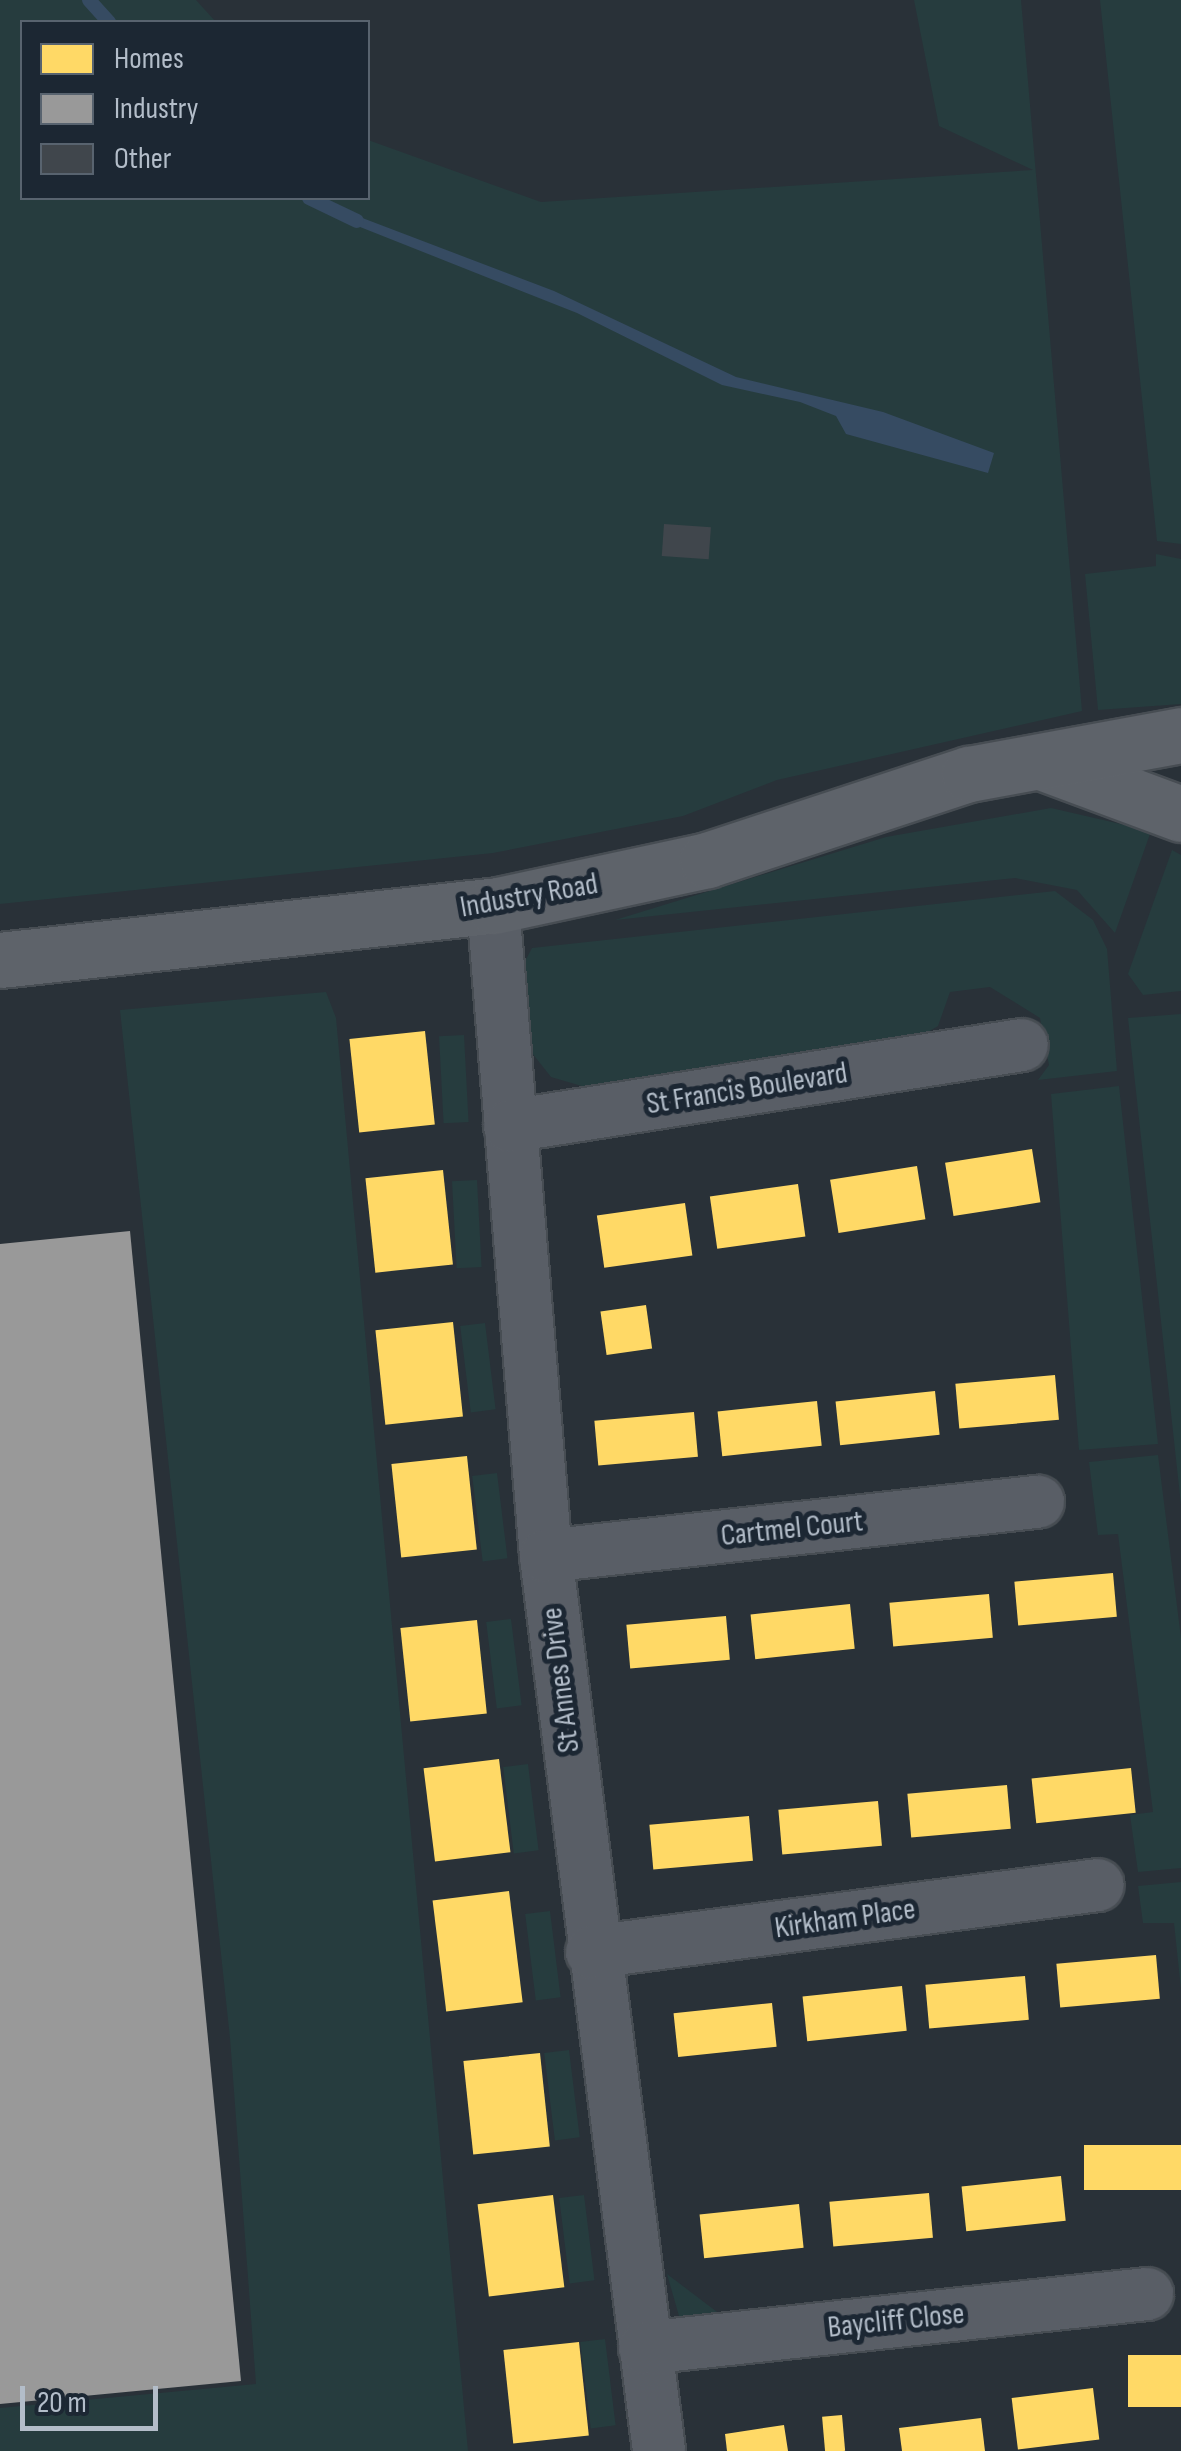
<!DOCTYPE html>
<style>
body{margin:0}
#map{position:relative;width:1181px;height:2451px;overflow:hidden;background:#293138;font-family:"Sofia Sans Condensed",sans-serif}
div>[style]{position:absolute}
.green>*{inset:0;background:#263c3e;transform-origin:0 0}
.water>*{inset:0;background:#364b62}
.homes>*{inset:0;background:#ffd966;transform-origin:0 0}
.industry>*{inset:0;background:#999}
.stream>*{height:14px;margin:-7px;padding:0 7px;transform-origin:7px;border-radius:7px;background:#364b62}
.building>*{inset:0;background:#40464c;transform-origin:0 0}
.roads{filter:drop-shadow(2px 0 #474d53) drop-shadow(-2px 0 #474d53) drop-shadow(0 2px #474d53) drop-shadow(0 -2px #474d53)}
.street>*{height:52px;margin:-26px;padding:0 26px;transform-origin:26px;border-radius:26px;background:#595e66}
.secondary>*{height:55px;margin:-27.5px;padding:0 27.5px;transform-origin:27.5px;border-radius:27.5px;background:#5e636a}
span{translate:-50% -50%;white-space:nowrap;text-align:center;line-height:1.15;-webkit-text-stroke:10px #1c2733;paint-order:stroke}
.street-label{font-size:30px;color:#b3bdc9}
.legend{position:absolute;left:20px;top:20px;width:350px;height:180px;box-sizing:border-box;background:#1c2733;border:2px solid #58636f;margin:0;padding:12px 18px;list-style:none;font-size:30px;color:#b3bdc9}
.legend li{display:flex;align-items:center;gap:20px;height:50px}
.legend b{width:50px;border:2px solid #58636f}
.scale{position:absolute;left:20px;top:2386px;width:138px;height:45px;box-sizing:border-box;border:5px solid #b3bdc9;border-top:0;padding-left:12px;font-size:30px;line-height:35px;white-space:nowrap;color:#b3bdc9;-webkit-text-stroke:8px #1c2733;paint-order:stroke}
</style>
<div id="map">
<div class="green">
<div style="clip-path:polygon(0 0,196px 0,216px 22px,22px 22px,22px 198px,368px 198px,368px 140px,541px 202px,1033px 170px,939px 126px,914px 0,1021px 0,1082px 711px,777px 780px,683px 816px,493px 853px,0 904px)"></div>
<div style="clip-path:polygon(1100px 0,1181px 0,1181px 544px,1157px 541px)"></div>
<div style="clip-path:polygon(1156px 554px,1181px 559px,1181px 704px,1098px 710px,1085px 574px,1156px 566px)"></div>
<div style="clip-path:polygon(1051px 808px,1151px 831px,1115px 933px,1077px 890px,1015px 878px,615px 920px,886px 837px)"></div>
<div style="clip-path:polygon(1172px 850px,1181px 855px,1181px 991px,1143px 995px,1128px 974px)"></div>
<div style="clip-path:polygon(1055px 891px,1093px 920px,1107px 949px,1117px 1071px,1038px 1080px,1049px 1065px,1040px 1018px,990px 987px,950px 992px,938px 1026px,923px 1035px,592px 1089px,551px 1077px,528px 1048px,523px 965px,532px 948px)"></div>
<div style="clip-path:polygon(326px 992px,336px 1018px,468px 2451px,0 2451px,0 2408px,256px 2384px,230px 2038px,120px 1010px)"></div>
<div style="clip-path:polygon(1181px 1014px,1181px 1505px,1128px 1018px)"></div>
<div style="left:464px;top:1035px;width:87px;height:25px;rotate:87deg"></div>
<div style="clip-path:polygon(1119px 1086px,1158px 1444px,1079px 1450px,1051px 1094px)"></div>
<div style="left:477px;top:1180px;width:87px;height:25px;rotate:87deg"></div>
<div style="left:485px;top:1323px;width:87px;height:25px;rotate:83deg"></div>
<div style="clip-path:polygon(1158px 1455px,1181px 1638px,1181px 1868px,1138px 1872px,1130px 1815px,1153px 1812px,1118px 1534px,1098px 1535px,1089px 1462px)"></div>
<div style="left:497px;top:1473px;width:86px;height:25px;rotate:83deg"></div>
<div style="left:511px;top:1619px;width:87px;height:25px;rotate:83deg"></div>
<div style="left:528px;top:1764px;width:87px;height:25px;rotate:83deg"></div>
<div style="clip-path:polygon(1181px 1882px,1181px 1989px,1174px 1923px,1143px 1923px,1138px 1886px)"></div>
<div style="left:550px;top:1911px;width:87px;height:25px;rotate:83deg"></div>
<div style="left:569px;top:2050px;width:88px;height:25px;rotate:83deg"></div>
<div style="left:584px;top:2195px;width:86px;height:25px;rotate:83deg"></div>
<div style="clip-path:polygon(667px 2274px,733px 2324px,679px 2316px)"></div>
<div style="left:605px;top:2339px;width:87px;height:25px;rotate:83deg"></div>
</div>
<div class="water">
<div style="clip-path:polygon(344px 211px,554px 291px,736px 377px,883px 412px,994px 453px,988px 473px,846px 434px,836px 416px,800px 402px,722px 385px,577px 313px,350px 223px)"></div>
</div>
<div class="homes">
<div style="left:425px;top:1031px;width:94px;height:76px;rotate:84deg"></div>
<div style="left:1032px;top:1149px;width:54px;height:88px;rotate:81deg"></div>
<div style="left:917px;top:1166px;width:54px;height:88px;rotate:81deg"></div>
<div style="left:443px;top:1170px;width:95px;height:78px;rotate:84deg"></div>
<div style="left:798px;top:1184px;width:53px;height:89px;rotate:82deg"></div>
<div style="left:685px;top:1203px;width:53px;height:89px;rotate:82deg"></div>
<div style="left:646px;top:1305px;width:44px;height:46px;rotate:82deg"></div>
<div style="left:453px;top:1322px;width:95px;height:78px;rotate:84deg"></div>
<div style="left:1055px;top:1375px;width:45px;height:100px;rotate:85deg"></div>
<div style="left:935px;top:1391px;width:44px;height:100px;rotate:84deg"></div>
<div style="left:817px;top:1401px;width:45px;height:100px;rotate:84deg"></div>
<div style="left:694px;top:1412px;width:45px;height:100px;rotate:85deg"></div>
<div style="left:467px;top:1456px;width:94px;height:76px;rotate:84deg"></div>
<div style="left:1113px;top:1573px;width:44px;height:99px;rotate:85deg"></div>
<div style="left:989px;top:1594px;width:44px;height:100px;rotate:85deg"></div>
<div style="left:850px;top:1604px;width:45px;height:100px;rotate:84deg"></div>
<div style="left:726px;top:1616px;width:44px;height:100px;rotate:85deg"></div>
<div style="left:477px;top:1620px;width:94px;height:77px;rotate:84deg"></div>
<div style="left:499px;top:1759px;width:94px;height:76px;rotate:83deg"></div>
<div style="left:1131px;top:1768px;width:45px;height:100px;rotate:84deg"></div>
<div style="left:1007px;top:1785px;width:44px;height:100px;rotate:85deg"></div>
<div style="left:878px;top:1801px;width:45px;height:100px;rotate:85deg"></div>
<div style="left:749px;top:1816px;width:45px;height:100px;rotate:85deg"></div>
<div style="left:509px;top:1891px;width:112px;height:77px;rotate:83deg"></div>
<div style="left:1156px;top:1955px;width:44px;height:100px;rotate:85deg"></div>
<div style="left:1025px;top:1976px;width:44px;height:100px;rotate:85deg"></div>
<div style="left:902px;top:1986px;width:45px;height:100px;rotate:84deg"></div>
<div style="left:772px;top:2003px;width:44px;height:99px;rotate:84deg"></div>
<div style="left:540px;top:2053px;width:94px;height:77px;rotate:84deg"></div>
<div style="left:1181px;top:2145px;width:45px;height:97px;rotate:90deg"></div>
<div style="left:1061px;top:2176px;width:45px;height:100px;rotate:84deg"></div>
<div style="left:929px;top:2193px;width:45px;height:100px;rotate:85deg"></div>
<div style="left:553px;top:2195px;width:93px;height:76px;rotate:83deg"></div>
<div style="left:799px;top:2204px;width:44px;height:100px;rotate:84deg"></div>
<div style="left:579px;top:2342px;width:94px;height:76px;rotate:84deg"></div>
<div style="left:1181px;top:2355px;width:52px;height:53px;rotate:90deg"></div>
<div style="left:1093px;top:2388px;width:52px;height:82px;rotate:83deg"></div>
<div style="left:842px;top:2415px;width:36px;height:20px;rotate:85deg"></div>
<div style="clip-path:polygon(981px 2418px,985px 2451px,902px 2451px,899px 2428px)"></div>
<div style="clip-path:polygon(784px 2425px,788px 2451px,727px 2451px,725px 2434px)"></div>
</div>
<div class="industry">
<div style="clip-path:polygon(130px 1231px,241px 2381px,0 2404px,0 1244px)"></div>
</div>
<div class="stream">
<div style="left:89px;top:0;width:30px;rotate:48deg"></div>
<div style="left:309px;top:198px;width:53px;rotate:25.6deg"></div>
</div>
<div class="building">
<div style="left:664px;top:524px;width:47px;height:32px;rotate:4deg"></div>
</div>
<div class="roads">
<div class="street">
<div style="left:493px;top:906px;width:652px;rotate:85.34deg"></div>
<div style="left:546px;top:1556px;width:902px;rotate:82.8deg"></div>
<div style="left:510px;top:1126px;width:518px;rotate:-8.99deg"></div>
<div style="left:546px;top:1556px;width:495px;rotate:-6.3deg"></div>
<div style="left:592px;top:1952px;width:510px;rotate:-7.54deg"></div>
<div style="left:645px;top:2348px;width:505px;rotate:-6.14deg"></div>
</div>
<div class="secondary">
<div style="left:1044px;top:763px;width:146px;rotate:20.4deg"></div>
<div style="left:0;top:960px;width:496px;rotate:-6.3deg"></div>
<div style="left:493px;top:906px;width:219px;rotate:-12.1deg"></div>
<div style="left:707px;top:860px;width:276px;rotate:-18.2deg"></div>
<div style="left:969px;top:774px;width:216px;rotate:-10.4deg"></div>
</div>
</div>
<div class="street-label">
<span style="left:529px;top:896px;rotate:-10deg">Industry Road</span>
<span style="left:747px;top:1089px;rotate:-9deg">St Francis Boulevard</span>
<span style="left:792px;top:1529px;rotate:-6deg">Cartmel Court</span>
<span style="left:561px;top:1680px;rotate:-97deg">St Annes Drive</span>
<span style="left:845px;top:1919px;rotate:-8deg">Kirkham Place</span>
<span style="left:896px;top:2321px;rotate:-6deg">Baycliff Close</span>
</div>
<ul class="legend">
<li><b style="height:28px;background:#ffd966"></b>Homes</li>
<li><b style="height:28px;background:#999"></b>Industry</li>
<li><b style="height:28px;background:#40464c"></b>Other</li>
</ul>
<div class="scale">20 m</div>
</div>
